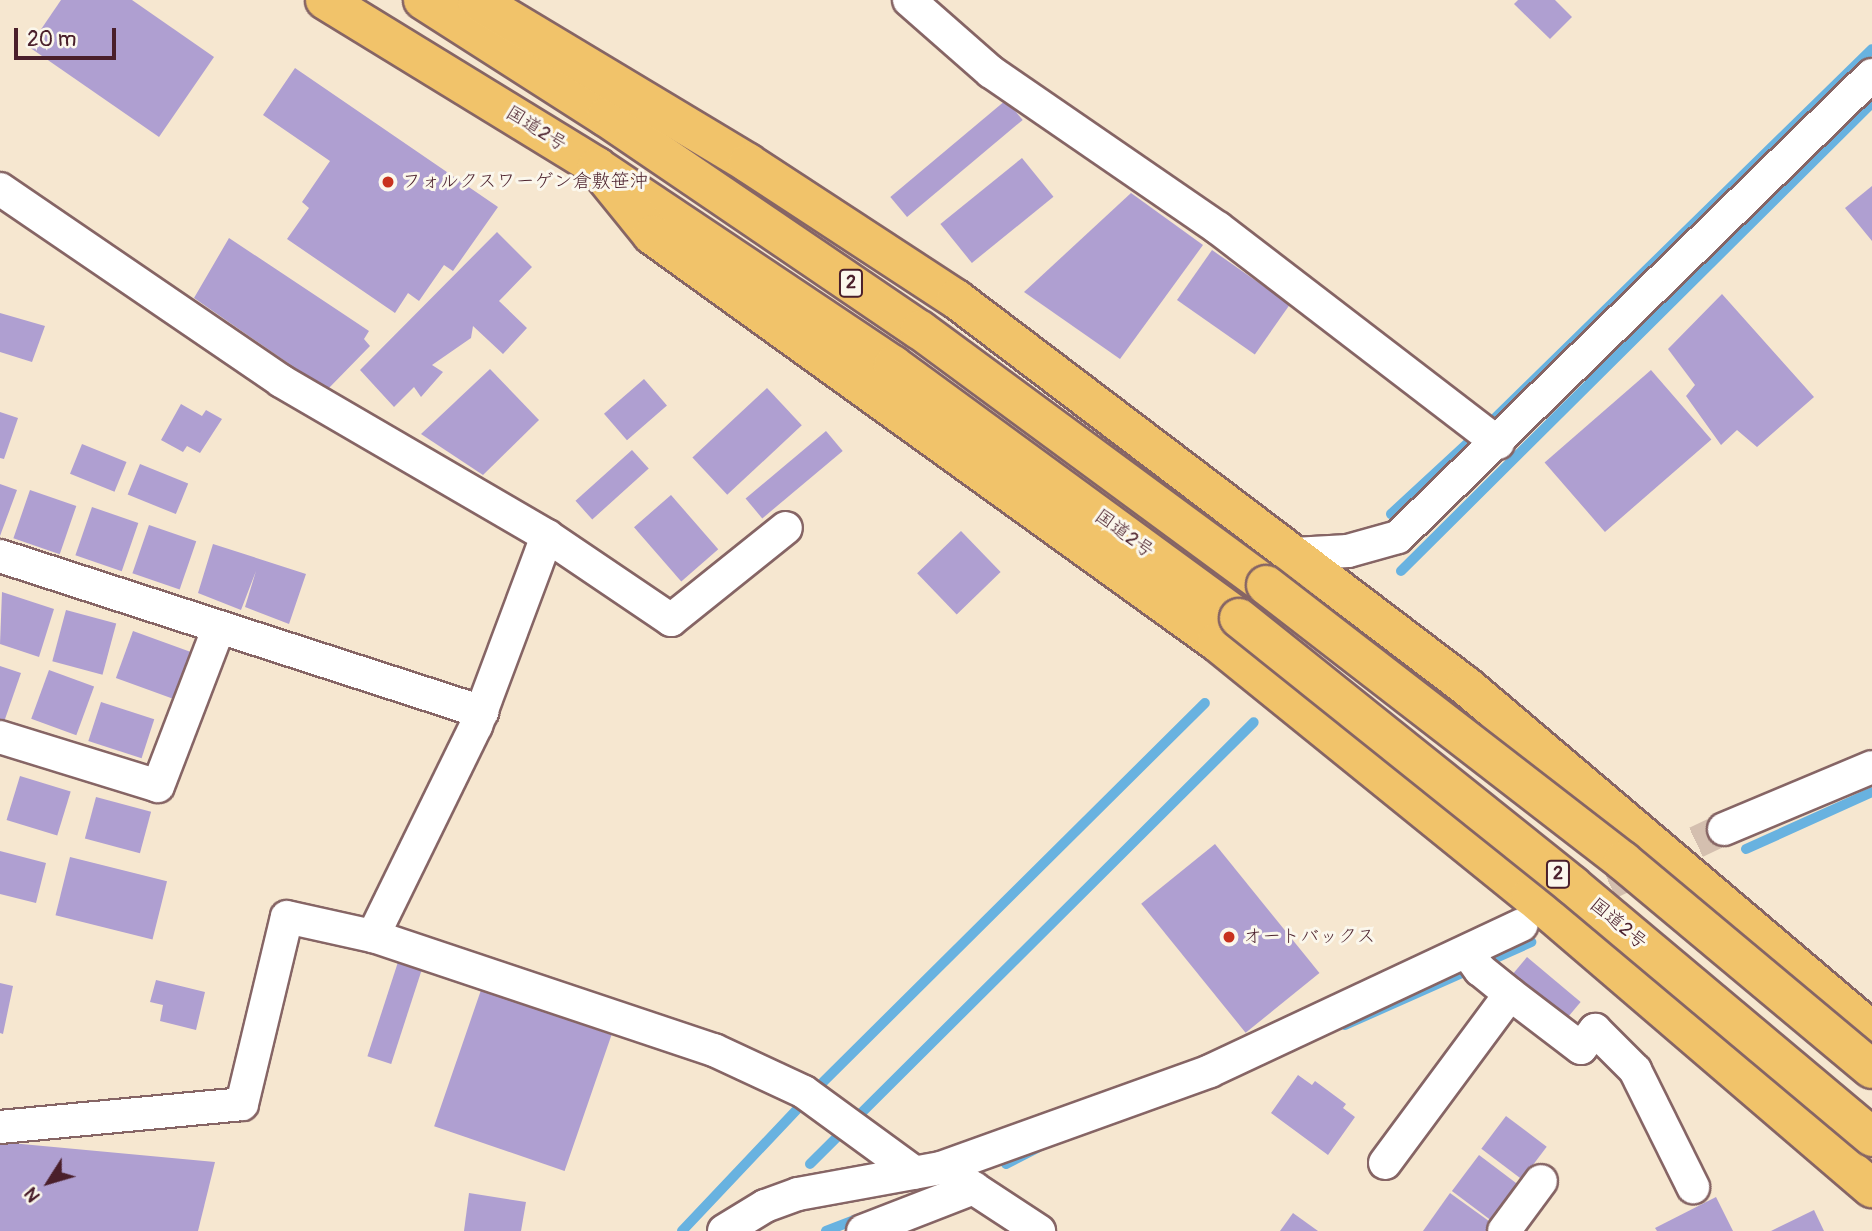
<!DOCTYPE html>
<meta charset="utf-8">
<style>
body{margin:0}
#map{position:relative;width:1872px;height:1231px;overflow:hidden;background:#f6e7d0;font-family:Pangolin,"Klee One",sans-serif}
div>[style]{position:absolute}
.stream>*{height:10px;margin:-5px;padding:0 5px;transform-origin:5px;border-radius:5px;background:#68b2e0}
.building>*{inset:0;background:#af9fd1;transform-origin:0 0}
.minor-tunnel>*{height:32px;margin-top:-16px;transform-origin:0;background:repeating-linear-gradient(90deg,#d4bfaf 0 32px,transparent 0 48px)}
.roads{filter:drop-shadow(2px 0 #866565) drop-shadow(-2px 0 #866565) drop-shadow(0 2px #866565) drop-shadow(0 -2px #866565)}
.minor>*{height:32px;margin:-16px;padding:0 16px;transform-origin:16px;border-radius:16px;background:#fff}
.trunk>*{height:38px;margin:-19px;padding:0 19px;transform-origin:19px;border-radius:19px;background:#f1c36a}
.bridges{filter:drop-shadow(2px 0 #866565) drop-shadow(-2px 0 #866565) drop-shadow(0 2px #866565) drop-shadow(0 -2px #866565)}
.trunk-bridge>*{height:38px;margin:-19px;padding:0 19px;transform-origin:19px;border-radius:19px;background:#f1c36a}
.dots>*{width:19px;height:19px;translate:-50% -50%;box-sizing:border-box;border:4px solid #fbf7ec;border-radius:50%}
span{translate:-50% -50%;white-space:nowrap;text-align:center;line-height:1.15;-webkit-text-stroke:6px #fbf7ec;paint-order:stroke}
.shield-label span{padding:2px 5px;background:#fbf7ec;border:2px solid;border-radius:5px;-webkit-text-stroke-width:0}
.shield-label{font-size:18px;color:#4a1f2b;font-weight:700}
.street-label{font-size:19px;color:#4a1f2b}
.poi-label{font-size:19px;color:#4a1f2b}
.left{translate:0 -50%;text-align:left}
.north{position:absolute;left:14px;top:1147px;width:70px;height:70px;-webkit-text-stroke:5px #fbf7ec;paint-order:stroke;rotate:233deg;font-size:19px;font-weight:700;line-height:28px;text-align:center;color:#4a1f2b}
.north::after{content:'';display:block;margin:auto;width:24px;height:32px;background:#4a1f2b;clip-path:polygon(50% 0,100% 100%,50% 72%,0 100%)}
.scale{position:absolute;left:14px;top:28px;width:102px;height:32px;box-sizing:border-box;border:4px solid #4a1f2b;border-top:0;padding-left:9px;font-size:21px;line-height:24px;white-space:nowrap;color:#4a1f2b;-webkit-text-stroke:5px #fbf7ec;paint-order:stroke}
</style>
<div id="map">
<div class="stream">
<div style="left:1391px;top:514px;width:139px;rotate:-42.7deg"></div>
<div style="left:1493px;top:420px;width:530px;rotate:-44.39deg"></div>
<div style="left:1401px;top:571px;width:664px;rotate:-44.82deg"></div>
<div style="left:1746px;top:849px;width:138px;rotate:-24.3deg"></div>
<div style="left:1345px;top:1025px;width:204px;rotate:-24deg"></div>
<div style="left:810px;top:1164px;width:626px;rotate:-44.87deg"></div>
<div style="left:1006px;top:1164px;width:36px;rotate:-27deg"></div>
<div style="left:682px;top:1231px;width:198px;rotate:-46.6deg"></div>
<div style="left:818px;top:1087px;width:545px;rotate:-44.78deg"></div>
<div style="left:826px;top:1231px;width:39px;rotate:-21deg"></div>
</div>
<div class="building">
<div style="clip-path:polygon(61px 0,132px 0,214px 57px,159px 137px,29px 47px)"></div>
<div style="clip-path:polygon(1518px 0,1555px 0,1572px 17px,1550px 39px,1514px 4px)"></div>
<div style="clip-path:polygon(295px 68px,498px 207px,453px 271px,444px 265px,419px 301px,408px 293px,395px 313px,287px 239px,309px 208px,302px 202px,330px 161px,263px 115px)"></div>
<div style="left:1006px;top:100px;width:26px;height:151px;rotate:50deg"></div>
<div style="left:1022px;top:158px;width:50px;height:105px;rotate:51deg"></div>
<div style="clip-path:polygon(1872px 186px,1872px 241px,1845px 208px)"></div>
<div style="clip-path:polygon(1131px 193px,1203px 245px,1120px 359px,1024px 292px)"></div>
<div style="clip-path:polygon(497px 232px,532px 267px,499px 301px,527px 328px,503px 354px,473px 326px,471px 338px,432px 365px,443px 372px,421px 397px,414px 387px,394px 407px,360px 370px)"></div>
<div style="clip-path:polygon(229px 238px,369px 331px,364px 339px,370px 346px,327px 390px,194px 298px)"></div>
<div style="left:1212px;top:250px;width:95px;height:61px;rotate:35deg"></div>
<div style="clip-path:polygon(1722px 294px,1814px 397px,1757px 447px,1737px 430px,1721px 445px,1686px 396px,1695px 385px,1668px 349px)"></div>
<div style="clip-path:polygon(0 313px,45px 326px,32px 362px,0 352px)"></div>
<div style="clip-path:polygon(490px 369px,539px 420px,483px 475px,421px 434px)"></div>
<div style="left:1651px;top:370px;width:92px;height:141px;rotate:49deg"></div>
<div style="left:644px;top:379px;width:35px;height:53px;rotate:49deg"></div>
<div style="left:767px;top:388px;width:51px;height:102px;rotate:47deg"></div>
<div style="clip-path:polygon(181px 404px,202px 416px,206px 410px,222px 419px,200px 453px,187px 446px,183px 452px,161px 440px)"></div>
<div style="clip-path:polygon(0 412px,18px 418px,4px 459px,0 458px)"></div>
<div style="left:826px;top:431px;width:26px;height:105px;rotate:50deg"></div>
<div style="left:82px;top:444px;width:48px;height:32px;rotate:22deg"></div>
<div style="left:632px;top:450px;width:25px;height:76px;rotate:48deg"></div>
<div style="left:140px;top:464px;width:52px;height:33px;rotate:22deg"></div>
<div style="clip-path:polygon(0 484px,17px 490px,0 536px)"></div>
<div style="left:30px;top:490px;width:49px;height:51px;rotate:19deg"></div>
<div style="left:671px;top:495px;width:72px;height:49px;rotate:49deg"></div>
<div style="left:92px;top:507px;width:49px;height:51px;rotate:19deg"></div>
<div style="left:149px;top:525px;width:50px;height:51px;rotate:19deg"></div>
<div style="left:961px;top:531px;width:57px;height:61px;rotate:46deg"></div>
<div style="clip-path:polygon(213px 544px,306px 574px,289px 624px,245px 607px,256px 571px,241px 610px,198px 593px)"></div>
<div style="clip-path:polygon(2px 592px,54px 609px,39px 657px,0 644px)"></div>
<div style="left:66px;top:610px;width:52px;height:53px;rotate:15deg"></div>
<div style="left:133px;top:631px;width:63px;height:50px;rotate:20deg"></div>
<div style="clip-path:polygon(0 666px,21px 673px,4px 722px,0 720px)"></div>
<div style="left:49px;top:670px;width:48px;height:52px;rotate:20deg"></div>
<div style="left:101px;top:702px;width:56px;height:41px;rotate:18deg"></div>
<div style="left:20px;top:776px;width:53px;height:46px;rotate:17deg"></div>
<div style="left:96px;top:797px;width:57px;height:43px;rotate:15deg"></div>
<div style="left:1215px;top:844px;width:166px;height:95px;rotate:51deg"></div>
<div style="clip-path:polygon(0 851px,46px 863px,36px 903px,0 894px)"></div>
<div style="left:70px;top:857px;width:100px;height:60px;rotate:14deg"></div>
<div style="left:1527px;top:957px;width:70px;height:24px;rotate:40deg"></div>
<div style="left:398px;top:962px;width:25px;height:99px;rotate:18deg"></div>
<div style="clip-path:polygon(156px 980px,205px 992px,196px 1030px,160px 1021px,163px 1005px,150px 1002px)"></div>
<div style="clip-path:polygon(0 983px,13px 986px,3px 1034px,0 1033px)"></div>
<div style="left:481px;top:990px;width:138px;height:144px;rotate:19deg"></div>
<div style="clip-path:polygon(1298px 1075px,1312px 1085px,1315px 1081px,1346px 1104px,1343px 1108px,1355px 1117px,1328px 1155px,1271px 1113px)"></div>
<div style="left:1506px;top:1116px;width:51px;height:41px;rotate:37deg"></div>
<div style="clip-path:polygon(0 1142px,215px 1162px,198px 1231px,0 1231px)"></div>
<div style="left:1479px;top:1155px;width:48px;height:45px;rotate:37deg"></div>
<div style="clip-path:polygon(469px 1193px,526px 1202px,521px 1231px,464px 1231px)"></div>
<div style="clip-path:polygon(1450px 1193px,1493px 1224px,1489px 1231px,1423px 1231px)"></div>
<div style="clip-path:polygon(1716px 1197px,1733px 1231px,1657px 1231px,1655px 1228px)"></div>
<div style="clip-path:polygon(1814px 1210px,1824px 1231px,1771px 1231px)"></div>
<div style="clip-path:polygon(1293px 1213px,1318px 1231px,1280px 1231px)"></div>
</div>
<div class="minor-tunnel">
<div style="left:1566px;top:904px;width:175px;rotate:-25.4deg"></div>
</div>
<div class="roads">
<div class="minor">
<div style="left:909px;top:0;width:109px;rotate:41.3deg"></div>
<div style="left:991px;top:72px;width:275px;rotate:34.5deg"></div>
<div style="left:1218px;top:228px;width:353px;rotate:37.5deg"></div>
<div style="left:0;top:189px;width:340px;rotate:34.3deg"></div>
<div style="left:281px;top:381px;width:308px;rotate:30.2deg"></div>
<div style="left:547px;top:536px;width:150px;rotate:34.1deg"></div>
<div style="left:671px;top:620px;width:147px;rotate:-38.7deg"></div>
<div style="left:1294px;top:554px;width:54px;rotate:-3.2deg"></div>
<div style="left:1348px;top:551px;width:52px;rotate:-15.6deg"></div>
<div style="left:1398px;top:537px;width:662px;rotate:-44.27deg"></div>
<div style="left:0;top:556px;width:507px;rotate:17.93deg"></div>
<div style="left:0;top:737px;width:165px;rotate:17.2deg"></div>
<div style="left:158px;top:786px;width:170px;rotate:-69deg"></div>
<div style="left:1724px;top:829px;width:160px;rotate:-22.7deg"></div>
<div style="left:373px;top:936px;width:234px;rotate:-63.9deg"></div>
<div style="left:476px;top:726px;width:203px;rotate:-69.5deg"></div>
<div style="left:1510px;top:994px;width:89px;rotate:37.3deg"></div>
<div style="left:1581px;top:1048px;width:23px;rotate:-52deg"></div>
<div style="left:1595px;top:1030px;width:57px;rotate:45deg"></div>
<div style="left:1635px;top:1070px;width:131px;rotate:63.6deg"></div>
<div style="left:0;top:1127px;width:243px;rotate:-5.4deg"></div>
<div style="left:242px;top:1104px;width:192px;rotate:-76.5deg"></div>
<div style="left:287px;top:917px;width:88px;rotate:12.5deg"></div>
<div style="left:373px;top:936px;width:360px;rotate:18.5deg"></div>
<div style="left:714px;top:1050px;width:99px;rotate:25deg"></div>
<div style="left:804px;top:1092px;width:137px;rotate:36.1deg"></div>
<div style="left:1385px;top:1163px;width:210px;rotate:-53.5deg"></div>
<div style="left:1510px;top:994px;width:38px;rotate:-141deg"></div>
<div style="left:1480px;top:970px;width:22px;rotate:-126deg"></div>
<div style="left:958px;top:1178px;width:97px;rotate:33.2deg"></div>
<div style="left:724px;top:1231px;width:48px;rotate:-31.4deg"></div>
<div style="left:765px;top:1206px;width:35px;rotate:-20deg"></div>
<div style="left:798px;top:1194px;width:145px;rotate:-10.3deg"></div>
<div style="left:941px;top:1168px;width:286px;rotate:-19.8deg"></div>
<div style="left:1210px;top:1071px;width:344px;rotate:-25.1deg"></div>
<div style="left:863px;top:1231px;width:119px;rotate:-21.2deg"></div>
<div style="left:1504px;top:1231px;width:62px;rotate:-53.5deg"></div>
</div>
<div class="trunk">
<div style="left:325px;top:0;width:319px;rotate:31.5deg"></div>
<div style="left:597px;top:167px;width:356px;rotate:33.8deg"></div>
<div style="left:893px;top:365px;width:429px;rotate:36.2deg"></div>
<div style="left:423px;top:0;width:217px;rotate:32.6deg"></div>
<div style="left:606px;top:117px;width:379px;rotate:34.2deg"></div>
<div style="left:920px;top:330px;width:430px;rotate:36.4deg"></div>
<div style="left:477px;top:0;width:316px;rotate:31deg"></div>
<div style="left:748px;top:163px;width:249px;rotate:33.2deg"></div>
<div style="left:956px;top:299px;width:640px;rotate:37.19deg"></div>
<div style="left:1466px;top:686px;width:533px;rotate:40.36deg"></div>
<div style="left:597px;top:167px;width:87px;rotate:51deg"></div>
<div style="left:652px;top:235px;width:696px;rotate:35.77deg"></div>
<div style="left:1217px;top:642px;width:404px;rotate:39deg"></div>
<div style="left:1531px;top:896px;width:449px;rotate:40.6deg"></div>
</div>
</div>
<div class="bridges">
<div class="trunk-bridge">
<div style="left:1266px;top:585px;width:451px;rotate:37.7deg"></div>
<div style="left:1623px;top:861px;width:324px;rotate:39.9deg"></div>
<div style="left:1239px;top:618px;width:427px;rotate:38.7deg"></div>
<div style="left:1572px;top:885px;width:392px;rotate:40deg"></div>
</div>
</div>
<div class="dots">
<div style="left:388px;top:182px;background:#c8321e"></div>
<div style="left:1229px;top:937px;background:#c8321e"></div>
</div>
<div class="shield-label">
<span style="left:851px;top:283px">2</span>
<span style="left:1558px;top:874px">2</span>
</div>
<div class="street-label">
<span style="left:536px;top:129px;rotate:32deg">国道2号</span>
<span style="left:1124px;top:534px;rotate:36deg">国道2号</span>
<span style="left:1618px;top:924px;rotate:40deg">国道2号</span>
</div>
<div class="poi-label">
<span class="left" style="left:402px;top:182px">フォルクスワーゲン倉敷笹沖</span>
<span class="left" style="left:1243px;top:937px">オートバックス</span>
</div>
<div class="north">N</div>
<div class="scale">20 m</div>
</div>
